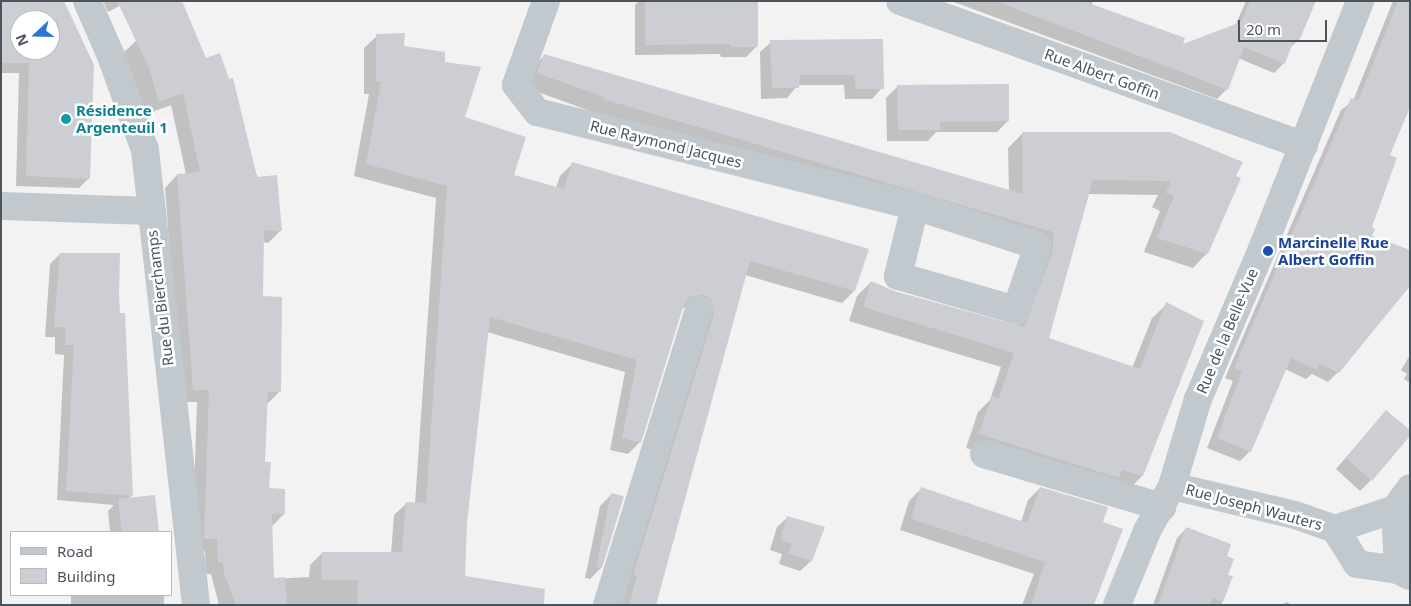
<!DOCTYPE html>
<meta charset="utf-8">
<style>
body{margin:0}
#map{position:relative;width:1411px;height:606px;overflow:hidden;background:#f3f2f2;font-family:"Noto Sans",sans-serif}
div>[style]{position:absolute}
.shadow>*{inset:0;background:#0003;transform-origin:0 0}
.building>*{inset:0;background:#ccced3;transform-origin:0 0}
.minor>*{height:28px;margin:-14px;padding:0 14px;transform-origin:14px;border-radius:14px;background:#c1c8ce}
.dots>*{width:14px;height:14px;translate:-50% -50%;box-sizing:border-box;border:2px solid #fff;border-radius:50%}
span{translate:-50% -50%;white-space:nowrap;text-align:center;line-height:1.15;-webkit-text-stroke:5px #fff;paint-order:stroke}
.street-label{font-size:15px;color:#4b545d}
.culture-label{font-size:15px;color:#0d838f;font-weight:700}
.left{translate:0 -50%;text-align:left}
.transit-label{font-size:15px;color:#164399;font-weight:700}
.frame{position:absolute;inset:0;border:2px solid #4b545d;pointer-events:none}
.legend{position:absolute;left:10px;top:531px;width:162px;height:65px;box-sizing:border-box;background:#fff;border:1px solid #b7bbbe;margin:0;padding:6px 9px;list-style:none;font-size:15px;color:#4b545d}
.legend li{display:flex;align-items:center;gap:10px;height:25px}
.legend b{width:25px;border:1px solid #b7bbbe}
.north{position:absolute;left:10px;top:10px;width:50px;height:50px;box-sizing:border-box;background:#fff;border:1px solid #b7bbbe;border-radius:50%;rotate:249deg;font-size:14px;font-weight:700;line-height:20px;text-align:center;color:#4b545d}
.north::after{content:'';display:block;margin:auto;width:18px;height:22px;background:#2d76d2;clip-path:polygon(50% 0,100% 100%,50% 72%,0 100%)}
.scale{position:absolute;left:1238px;top:20px;width:89px;height:22px;box-sizing:border-box;border:2px solid #4b545d;border-top:0;padding-left:6px;font-size:15px;line-height:18px;white-space:nowrap;color:#4b545d;-webkit-text-stroke:4px #fff;paint-order:stroke}
</style>
<div id="map">
<div class="shadow">
<div style="clip-path:polygon(evenodd,1px 1px,62px 1px,89px 178px,79px 188px,16px 186px,19px 73px,1px 73px,1px 1px,20px 20px,50px 20px,50px 50px,20px 50px,20px 20px)"></div>
<div style="clip-path:polygon(103px 1px,129px 1px,108px 12px)"></div>
<div style="clip-path:polygon(639px 1px,757px 1px,757px 46px,746px 57px,721px 57px,720px 54px,635px 55px,635px 5px)"></div>
<div style="clip-path:polygon(951px 1px,1093px 1px,1091px 6px,1181px 47px,1235px 26px,1246px 1px,1314px 1px,1298px 40px,1289px 49px,1284px 63px,1274px 73px,1238px 58px,1227px 89px,1217px 99px)"></div>
<div style="clip-path:polygon(1393px 1px,1410px 1px,1388px 156px,1338px 372px,1328px 382px,1312px 374px,1306px 379px,1285px 369px,1250px 451px,1240px 461px,1207px 448px,1233px 381px,1225px 378px,1341px 110px,1353px 101px)"></div>
<div style="clip-path:polygon(187px 17px,281px 230px,268px 243px,262px 242px,262px 297px,279px 392px,267px 404px,263px 463px,268px 489px,284px 514px,271px 527px,273px 579px,309px 577px,310px 565px,322px 553px,391px 553px,394px 515px,407px 503px,415px 503px,436px 198px,354px 176px,369px 94px,364px 94px,364px 48px,377px 36px,444px 63px,464px 118px,512px 176px,556px 188px,560px 176px,572px 164px,867px 250px,854px 291px,842px 303px,745px 275px,655px 605px,620px 605px,690px 306px,682px 308px,640px 442px,628px 454px,610px 450px,625px 372px,487px 332px,466px 523px,463px 577px,533px 605px,219px 605px,211px 574px,206px 574px,205px 551px,192px 551px,197px 402px,181px 402px,165px 188px,177px 175px,186px 174px,171px 105px,147px 114px,123px 53px,136px 41px)"></div>
<div style="clip-path:polygon(882px 40px,882px 88px,872px 99px,845px 99px,844px 85px,798px 85px,787px 98px,761px 99px,760px 52px,771px 42px)"></div>
<div style="clip-path:polygon(544px 56px,1009px 191px,1008px 148px,1023px 133px,1170px 133px,1207px 253px,1193px 268px,1144px 252px,1160px 211px,1152px 207px,1158px 195px,1088px 194px,1048px 338px,1132px 368px,1152px 318px,1167px 304px,1202px 321px,1142px 476px,1128px 490px,1103px 492px,966px 448px,978px 412px,990px 400px,1001px 367px,849px 321px,857px 296px,871px 282px,893px 292px,1016px 326px,1039px 266px,1039px 246px,590px 113px,590px 111px,524px 87px,530px 70px)"></div>
<div style="clip-path:polygon(897px 87px,1008px 121px,997px 132px,936px 132px,928px 141px,887px 141px,886px 98px)"></div>
<div style="clip-path:polygon(60px 254px,118px 295px,132px 495px,128px 499px,154px 497px,158px 532px,110px 532px,108px 511px,114px 505px,57px 500px,64px 355px,55px 354px,55px 337px,45px 337px,50px 264px)"></div>
<div style="clip-path:polygon(1410px 355px,1410px 383px,1404px 379px,1407px 374px,1401px 370px)"></div>
<div style="clip-path:polygon(1386px 411px,1371px 480px,1360px 491px,1336px 469px)"></div>
<div style="clip-path:polygon(1040px 488px,1101px 522px,1092px 605px,1022px 605px,1034px 574px,900px 530px,909px 501px,921px 489px,1021px 522px,1028px 500px)"></div>
<div style="clip-path:polygon(612px 494px,601px 568px,590px 579px,585px 578px,600px 506px)"></div>
<div style="clip-path:polygon(788px 517px,811px 561px,800px 571px,779px 564px,782px 554px,770px 550px,777px 527px)"></div>
<div style="clip-path:polygon(1186px 529px,1225px 557px,1226px 576px,1231px 577px,1221px 605px,1153px 605px,1177px 538px)"></div>
<div style="left:71px;top:595px;width:93px;height:10px"></div>
<div style="clip-path:polygon(1286px 602px,1293px 605px,1283px 605px)"></div>
</div>
<div class="building">
<div style="clip-path:polygon(evenodd,1px 1px,64px 1px,94px 65px,90px 179px,26px 176px,29px 63px,1px 63px,1px 1px,20px 20px,50px 20px,50px 50px,20px 50px,20px 20px)"></div>
<div style="clip-path:polygon(117px 1px,182px 1px,206px 58px,220px 53px,229px 79px,233px 78px,257px 177px,277px 175px,282px 231px,264px 230px,263px 296px,282px 297px,281px 392px,268px 392px,265px 462px,271px 462px,269px 488px,285px 489px,285px 514px,272px 514px,274px 578px,285px 577px,287px 605px,236px 605px,224px 573px,223px 562px,218px 562px,217px 539px,204px 539px,209px 390px,193px 390px,177px 174px,200px 172px,183px 93px,159px 102px,149px 68px)"></div>
<div style="clip-path:polygon(645px 1px,758px 1px,758px 47px,730px 47px,730px 44px,645px 45px)"></div>
<div style="clip-path:polygon(996px 1px,1083px 1px,1185px 38px,1183px 44px,1241px 22px,1250px 1px,1316px 1px,1299px 41px,1294px 39px,1285px 64px,1244px 47px,1228px 90px)"></div>
<div style="clip-path:polygon(1398px 1px,1410px 1px,1410px 107px,1390px 155px,1397px 158px,1372px 227px,1375px 229px,1372px 236px,1410px 250px,1410px 286px,1339px 373px,1320px 364px,1317px 370px,1291px 358px,1251px 452px,1217px 438px,1242px 371px,1234px 368px,1351px 98px,1358px 101px)"></div>
<div style="clip-path:polygon(405px 33px,404px 46px,445px 52px,445px 62px,481px 67px,465px 117px,526px 137px,514px 175px,564px 189px,572px 162px,869px 249px,855px 291px,750px 261px,656px 605px,629px 605px,637px 576px,633px 575px,714px 314px,711px 299px,703px 294px,689px 297px,684px 304px,641px 443px,622px 438px,637px 360px,490px 317px,467px 523px,465px 576px,545px 589px,544px 605px,357px 605px,358px 580px,321px 580px,322px 552px,402px 552px,406px 502px,426px 503px,447px 186px,366px 164px,381px 82px,376px 81px,376px 34px)"></div>
<div style="clip-path:polygon(883px 39px,884px 89px,856px 89px,854px 75px,800px 75px,799px 88px,772px 88px,770px 40px)"></div>
<div style="clip-path:polygon(544px 54px,1023px 194px,1022px 132px,1170px 132px,1243px 162px,1236px 176px,1241px 178px,1208px 254px,1157px 238px,1174px 196px,1166px 193px,1171px 181px,1093px 180px,1049px 338px,1140px 369px,1166px 302px,1204px 321px,1143px 476px,1122px 470px,1119px 478px,979px 434px,992px 396px,999px 398px,1014px 353px,863px 307px,871px 281px,894px 291px,1024px 327px,1053px 251px,1053px 232px,603px 99px,604px 97px,537px 73px)"></div>
<div style="clip-path:polygon(1009px 84px,1009px 121px,940px 122px,940px 130px,898px 130px,897px 85px)"></div>
<div style="clip-path:polygon(60px 253px,120px 253px,119px 295px,120px 313px,125px 313px,133px 496px,66px 491px,74px 345px,65px 345px,65px 327px,54px 327px)"></div>
<div style="clip-path:polygon(1386px 410px,1410px 430px,1410px 436px,1372px 481px,1346px 458px)"></div>
<div style="clip-path:polygon(921px 487px,1027px 523px,1040px 487px,1108px 507px,1103px 522px,1123px 529px,1094px 605px,1031px 605px,1045px 562px,911px 519px)"></div>
<div style="clip-path:polygon(611px 493px,624px 496px,602px 568px,596px 567px)"></div>
<div style="left:155px;top:495px;width:37px;height:37px;rotate:84deg"></div>
<div style="clip-path:polygon(787px 516px,825px 527px,812px 561px,788px 554px,792px 544px,780px 540px)"></div>
<div style="clip-path:polygon(1186px 527px,1231px 544px,1227px 556px,1234px 559px,1228px 575px,1233px 576px,1223px 602px,1213px 598px,1210px 605px,1158px 605px)"></div>
</div>
<div class="minor">
<div style="left:87px;top:1px;width:60px;rotate:66.4deg"></div>
<div style="left:111px;top:56px;width:100px;rotate:70.1deg"></div>
<div style="left:145px;top:150px;width:458px;rotate:83.6deg"></div>
<div style="left:546px;top:1px;width:89px;rotate:109.7deg"></div>
<div style="left:516px;top:85px;width:34px;rotate:52deg"></div>
<div style="left:537px;top:112px;width:390px;rotate:14deg"></div>
<div style="left:915px;top:206px;width:129px;rotate:18deg"></div>
<div style="left:1038px;top:246px;width:68px;rotate:109deg"></div>
<div style="left:1016px;top:310px;width:123px;rotate:-163.9deg"></div>
<div style="left:898px;top:276px;width:72px;rotate:-76.3deg"></div>
<div style="left:900px;top:1px;width:429px;rotate:19.7deg"></div>
<div style="left:1px;top:206px;width:149px;rotate:1.9deg"></div>
<div style="left:984px;top:454px;width:186px;rotate:16.6deg"></div>
<div style="left:1172px;top:486px;width:126px;rotate:13.3deg"></div>
<div style="left:1295px;top:515px;width:42px;rotate:19.3deg"></div>
<div style="left:1395px;top:509px;width:26px;rotate:-54deg"></div>
<div style="left:1398px;top:570px;width:61px;rotate:-92.8deg"></div>
<div style="left:1395px;top:509px;width:63px;rotate:161.6deg"></div>
<div style="left:1335px;top:529px;width:41px;rotate:57.8deg"></div>
<div style="left:1357px;top:564px;width:41px;rotate:8.3deg"></div>
<div style="left:1398px;top:570px;width:13px;rotate:27deg"></div>
<div style="left:607px;top:605px;width:310px;rotate:-72.7deg"></div>
<div style="left:1117px;top:605px;width:80px;rotate:-67.9deg"></div>
<div style="left:1147px;top:531px;width:51px;rotate:-60.9deg"></div>
<div style="left:1172px;top:486px;width:91px;rotate:-73.4deg"></div>
<div style="left:1198px;top:399px;width:163px;rotate:-66.9deg"></div>
<div style="left:1262px;top:249px;width:267px;rotate:-68.4deg"></div>
</div>
<div class="dots">
<div style="left:66px;top:119px;background:#0f9aa8"></div>
<div style="left:1268px;top:251px;background:#1a4fb4"></div>
</div>
<div class="street-label">
<span style="left:1102px;top:74px;rotate:20deg">Rue Albert Goffin</span>
<span style="left:666px;top:144px;rotate:14deg">Rue Raymond Jacques</span>
<span style="left:160px;top:298px;rotate:-97deg">Rue du Bierchamps</span>
<span style="left:1227px;top:331px;rotate:-67deg">Rue de la Belle-Vue</span>
<span style="left:1254px;top:507px;rotate:15deg">Rue Joseph Wauters</span>
</div>
<div class="culture-label">
<span class="left" style="left:76px;top:119px">Résidence<br>Argenteuil 1</span>
</div>
<div class="transit-label">
<span class="left" style="left:1278px;top:251px">Marcinelle Rue<br>Albert Goffin</span>
</div>
<div class="frame"></div>
<ul class="legend">
<li><b style="height:6px;background:#c1c8ce"></b>Road</li>
<li><b style="height:14px;background:#ccced3"></b>Building</li>
</ul>
<div class="north">N</div>
<div class="scale">20 m</div>
</div>
